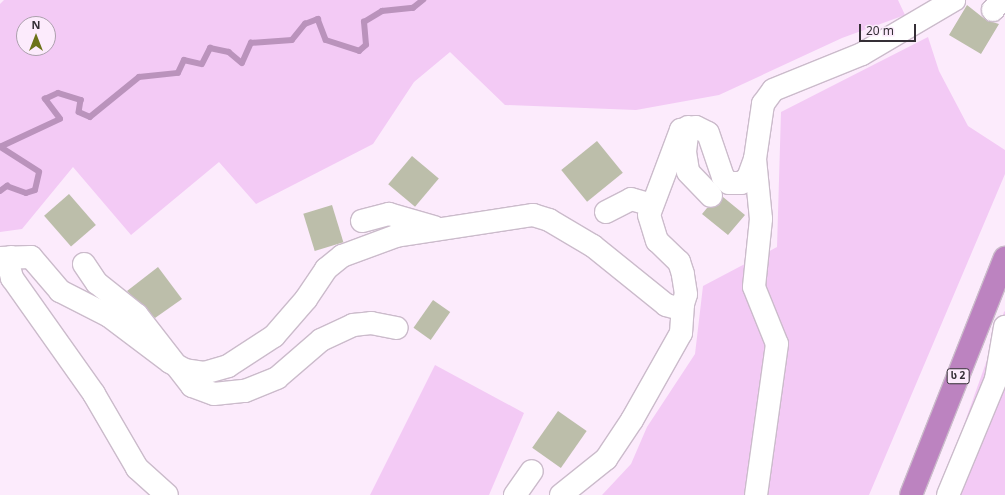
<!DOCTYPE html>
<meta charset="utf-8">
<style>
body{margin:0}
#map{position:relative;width:1005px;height:495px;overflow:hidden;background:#fcebfc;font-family:"Noto Sans","Noto Sans Georgian",sans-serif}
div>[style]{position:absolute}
.green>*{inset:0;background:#f3caf5}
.stream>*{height:5.5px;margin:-2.75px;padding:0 2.75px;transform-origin:2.75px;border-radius:2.75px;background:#ba93bc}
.building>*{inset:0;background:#bcbeaa;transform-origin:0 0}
.roads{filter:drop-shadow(1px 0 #cbbbcb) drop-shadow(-1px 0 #cbbbcb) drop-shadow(0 1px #cbbbcb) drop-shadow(0 -1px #cbbbcb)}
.minor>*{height:22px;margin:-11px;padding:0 11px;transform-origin:11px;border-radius:11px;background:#fff}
.highway>*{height:22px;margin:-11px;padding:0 11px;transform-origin:11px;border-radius:11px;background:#bc83c0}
span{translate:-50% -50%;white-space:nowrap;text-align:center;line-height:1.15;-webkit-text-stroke:3px #fcebfc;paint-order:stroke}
.shield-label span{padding:1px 3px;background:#fcebfc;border:1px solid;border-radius:3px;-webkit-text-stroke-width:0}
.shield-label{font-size:10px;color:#352f36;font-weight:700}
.north{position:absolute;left:16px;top:16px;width:40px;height:40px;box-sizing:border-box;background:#fcebfc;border:1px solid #aca0ad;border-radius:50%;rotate:0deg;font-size:11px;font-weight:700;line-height:16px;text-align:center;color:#352f36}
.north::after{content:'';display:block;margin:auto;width:14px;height:18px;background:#6c7219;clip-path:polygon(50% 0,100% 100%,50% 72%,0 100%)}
.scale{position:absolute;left:859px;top:24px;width:57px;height:18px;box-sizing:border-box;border:2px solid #352f36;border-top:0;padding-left:5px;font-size:12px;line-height:14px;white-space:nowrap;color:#352f36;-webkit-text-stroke:3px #fcebfc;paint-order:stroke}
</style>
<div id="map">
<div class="green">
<div style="clip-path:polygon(evenodd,4px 0,898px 0,905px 15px,842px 38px,719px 95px,636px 110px,505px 105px,450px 52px,414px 82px,373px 144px,256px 204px,219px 162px,131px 235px,73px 167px,22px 229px,0 232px,0 4px,4px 0,24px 24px,48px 24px,48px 48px,24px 48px,24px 24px)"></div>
<div style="clip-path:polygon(928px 37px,939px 71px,968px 126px,1005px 150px,1005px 174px,869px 495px,602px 495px,631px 464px,647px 427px,695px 354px,703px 286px,777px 247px,781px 112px)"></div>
<div style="clip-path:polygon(1005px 311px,1005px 495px,939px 495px,1004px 312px)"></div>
<div style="clip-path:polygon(435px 365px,524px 413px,489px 495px,370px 495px)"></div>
</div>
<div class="stream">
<div style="left:0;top:191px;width:9px;rotate:-36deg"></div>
<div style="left:7px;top:186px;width:20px;rotate:20deg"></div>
<div style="left:26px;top:193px;width:9px;rotate:-18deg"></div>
<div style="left:35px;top:190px;width:18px;rotate:-77deg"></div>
<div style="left:39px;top:172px;width:46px;rotate:-147.3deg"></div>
<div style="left:0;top:147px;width:66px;rotate:-25deg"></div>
<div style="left:60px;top:119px;width:25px;rotate:-127deg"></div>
<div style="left:45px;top:99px;width:14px;rotate:-25deg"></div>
<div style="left:58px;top:93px;width:24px;rotate:17deg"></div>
<div style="left:81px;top:100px;width:12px;rotate:99deg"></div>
<div style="left:79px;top:112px;width:12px;rotate:24deg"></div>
<div style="left:90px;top:117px;width:63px;rotate:-39.2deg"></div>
<div style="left:139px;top:77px;width:39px;rotate:-6deg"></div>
<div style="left:178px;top:73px;width:14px;rotate:-65deg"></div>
<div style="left:184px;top:60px;width:18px;rotate:13deg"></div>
<div style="left:202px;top:64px;width:18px;rotate:-63deg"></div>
<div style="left:210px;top:48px;width:19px;rotate:12deg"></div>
<div style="left:229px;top:52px;width:17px;rotate:40deg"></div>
<div style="left:242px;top:63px;width:22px;rotate:-66deg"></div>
<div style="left:251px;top:43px;width:41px;rotate:-4.2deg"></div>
<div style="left:292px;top:40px;width:21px;rotate:-51deg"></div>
<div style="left:305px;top:24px;width:14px;rotate:-21deg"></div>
<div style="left:318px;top:19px;width:22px;rotate:69deg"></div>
<div style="left:326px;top:40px;width:35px;rotate:18deg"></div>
<div style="left:359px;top:51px;width:9px;rotate:-41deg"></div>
<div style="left:366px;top:45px;width:23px;rotate:-95deg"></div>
<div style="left:364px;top:22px;width:21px;rotate:-31deg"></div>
<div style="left:382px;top:11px;width:31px;rotate:-6deg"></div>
<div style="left:413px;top:8px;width:13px;rotate:-39deg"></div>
</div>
<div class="building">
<div style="clip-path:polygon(967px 5px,986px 20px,999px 24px,981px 54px,949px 35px)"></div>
<div style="left:597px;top:141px;width:41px;height:46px;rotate:51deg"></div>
<div style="left:412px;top:156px;width:35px;height:37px;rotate:40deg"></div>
<div style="left:69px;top:194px;width:41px;height:33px;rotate:49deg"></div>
<div style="clip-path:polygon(723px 197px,745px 215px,728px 235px,702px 214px,707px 208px,719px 205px)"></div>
<div style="left:332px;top:205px;width:39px;height:30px;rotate:73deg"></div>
<div style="clip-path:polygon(158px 267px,182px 299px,155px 318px,127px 291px)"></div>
<div style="left:433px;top:300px;width:21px;height:34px;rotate:35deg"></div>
<div style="left:558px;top:411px;width:35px;height:45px;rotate:35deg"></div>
</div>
<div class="roads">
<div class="minor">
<div style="left:993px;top:10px;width:13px;rotate:-51deg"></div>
<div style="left:688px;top:127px;width:25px;rotate:97deg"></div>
<div style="left:685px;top:152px;width:20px;rotate:81deg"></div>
<div style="left:688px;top:172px;width:33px;rotate:46deg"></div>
<div style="left:755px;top:159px;width:60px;rotate:84.3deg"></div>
<div style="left:761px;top:219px;width:68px;rotate:95.9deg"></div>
<div style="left:754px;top:287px;width:61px;rotate:68deg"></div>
<div style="left:777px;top:344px;width:152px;rotate:97.9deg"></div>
<div style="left:606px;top:212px;width:28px;rotate:-27deg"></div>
<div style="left:631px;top:199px;width:22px;rotate:16deg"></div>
<div style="left:362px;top:221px;width:28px;rotate:-15deg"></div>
<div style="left:389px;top:214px;width:47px;rotate:16.1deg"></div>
<div style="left:11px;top:257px;width:7px;rotate:117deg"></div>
<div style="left:8px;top:263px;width:16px;rotate:75deg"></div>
<div style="left:12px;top:278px;width:142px;rotate:54.7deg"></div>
<div style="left:94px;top:394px;width:86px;rotate:59.8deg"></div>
<div style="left:137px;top:468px;width:40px;rotate:42deg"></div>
<div style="left:0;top:258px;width:31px;rotate:-2deg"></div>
<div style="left:31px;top:257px;width:45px;rotate:49.5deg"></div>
<div style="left:60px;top:291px;width:55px;rotate:27deg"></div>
<div style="left:109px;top:316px;width:76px;rotate:37deg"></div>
<div style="left:170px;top:362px;width:17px;rotate:28deg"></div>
<div style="left:185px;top:370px;width:19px;rotate:9deg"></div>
<div style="left:204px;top:373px;width:25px;rotate:-16deg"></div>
<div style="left:228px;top:366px;width:55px;rotate:-33.1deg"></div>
<div style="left:274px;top:336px;width:49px;rotate:-49.1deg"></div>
<div style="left:306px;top:299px;width:36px;rotate:-56deg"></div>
<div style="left:326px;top:269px;width:21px;rotate:-39deg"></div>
<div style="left:342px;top:256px;width:58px;rotate:-20.3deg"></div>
<div style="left:396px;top:236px;width:139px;rotate:-8.7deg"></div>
<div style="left:533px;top:215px;width:17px;rotate:17deg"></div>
<div style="left:549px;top:220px;width:51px;rotate:30.6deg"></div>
<div style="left:593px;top:246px;width:94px;rotate:38.9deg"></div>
<div style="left:666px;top:305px;width:11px;rotate:15deg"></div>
<div style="left:677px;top:308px;width:7px;rotate:-34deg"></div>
<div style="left:683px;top:304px;width:10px;rotate:-73deg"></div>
<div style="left:686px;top:294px;width:20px;rotate:-99deg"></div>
<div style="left:683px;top:274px;width:13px;rotate:-108deg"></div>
<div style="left:679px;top:262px;width:30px;rotate:-136deg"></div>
<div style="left:657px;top:241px;width:27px;rotate:-107deg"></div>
<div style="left:649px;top:215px;width:91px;rotate:-69.4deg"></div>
<div style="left:681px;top:130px;width:15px;rotate:-11deg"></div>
<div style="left:696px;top:127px;width:13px;rotate:27deg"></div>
<div style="left:708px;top:133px;width:46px;rotate:71.2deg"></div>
<div style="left:723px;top:177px;width:8px;rotate:45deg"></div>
<div style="left:729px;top:183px;width:12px"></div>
<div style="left:741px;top:183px;width:9px;rotate:-36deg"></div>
<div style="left:748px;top:178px;width:20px;rotate:-70deg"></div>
<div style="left:755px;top:159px;width:56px;rotate:-81.7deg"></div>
<div style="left:763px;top:104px;width:17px;rotate:-54deg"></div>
<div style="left:773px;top:90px;width:96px;rotate:-22deg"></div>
<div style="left:862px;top:54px;width:107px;rotate:-30.4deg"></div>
<div style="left:84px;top:264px;width:23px;rotate:56deg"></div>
<div style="left:97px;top:283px;width:51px;rotate:38.7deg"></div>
<div style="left:137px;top:315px;width:90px;rotate:52.2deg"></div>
<div style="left:192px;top:386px;width:23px;rotate:20deg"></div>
<div style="left:214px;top:394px;width:31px;rotate:-6deg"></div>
<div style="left:245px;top:391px;width:35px;rotate:-22deg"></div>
<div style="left:277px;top:378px;width:58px;rotate:-40.8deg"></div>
<div style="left:321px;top:340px;width:35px;rotate:-25deg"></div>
<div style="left:353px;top:325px;width:18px;rotate:-6deg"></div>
<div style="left:371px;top:323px;width:26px;rotate:11deg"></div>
<div style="left:515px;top:495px;width:29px;rotate:-55deg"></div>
<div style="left:561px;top:495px;width:58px;rotate:-38.7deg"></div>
<div style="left:606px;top:459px;width:47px;rotate:-56.3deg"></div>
<div style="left:632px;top:420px;width:100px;rotate:-60.6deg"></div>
<div style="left:681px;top:333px;width:29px;rotate:-86deg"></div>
<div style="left:948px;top:495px;width:126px;rotate:-67.5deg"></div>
<div style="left:996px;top:379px;width:53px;rotate:-80.2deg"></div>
</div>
<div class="highway">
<div style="left:911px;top:495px;width:255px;rotate:-68.4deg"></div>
</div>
</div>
<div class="shield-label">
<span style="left:958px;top:376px">ს 2</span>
</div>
<div class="north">N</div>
<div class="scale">20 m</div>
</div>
